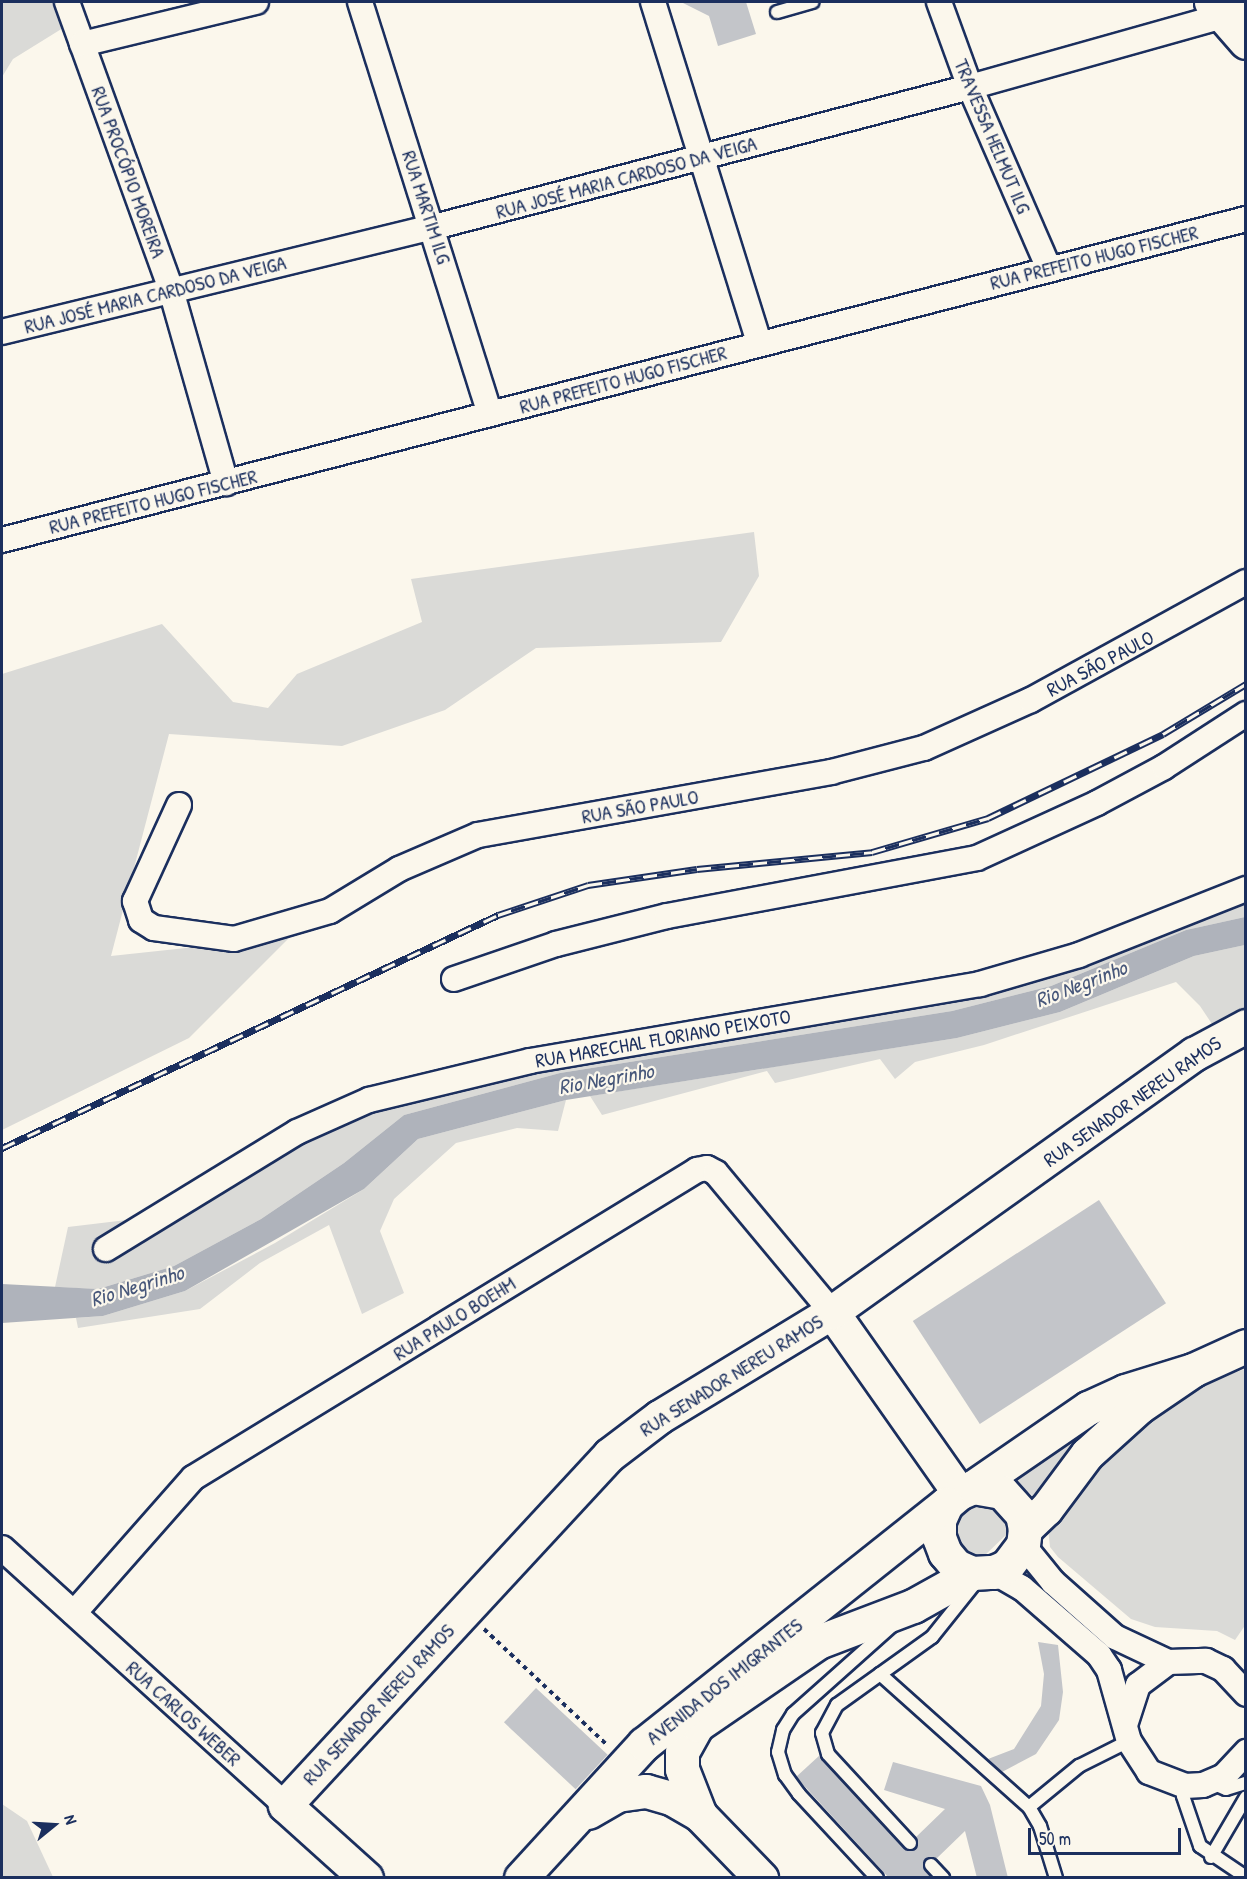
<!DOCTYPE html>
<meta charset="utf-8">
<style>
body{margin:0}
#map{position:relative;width:1247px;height:1879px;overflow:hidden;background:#fbf7ec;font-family:"Patrick Hand",sans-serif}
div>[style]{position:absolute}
.green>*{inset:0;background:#dadad7}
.water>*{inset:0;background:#afb3bb}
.building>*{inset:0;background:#c3c5c9;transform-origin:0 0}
.path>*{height:4px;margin-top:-2px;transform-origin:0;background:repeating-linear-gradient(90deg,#1b2f5e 0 4.5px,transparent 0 9px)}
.roads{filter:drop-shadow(2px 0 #1b2f5e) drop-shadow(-2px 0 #1b2f5e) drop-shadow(0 2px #1b2f5e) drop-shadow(0 -2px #1b2f5e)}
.lane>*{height:12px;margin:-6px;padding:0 6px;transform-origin:6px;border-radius:6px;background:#fbf7ec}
.street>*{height:24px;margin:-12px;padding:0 12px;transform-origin:12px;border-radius:12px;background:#fbf7ec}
.secondary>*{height:33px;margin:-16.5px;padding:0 16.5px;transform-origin:16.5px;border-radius:16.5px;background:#fbf7ec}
.rail>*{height:7px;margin-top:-3.5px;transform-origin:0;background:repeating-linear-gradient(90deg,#fbf7ec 0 14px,#1b2f5e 0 28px);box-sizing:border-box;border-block:2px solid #1b2f5e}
span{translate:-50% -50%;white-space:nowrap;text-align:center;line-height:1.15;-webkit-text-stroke:4.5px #fbf7ec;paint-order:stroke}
.street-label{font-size:20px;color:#1b2f5e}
.water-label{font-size:21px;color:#47577a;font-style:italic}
.frame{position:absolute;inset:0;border:3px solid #1b2f5e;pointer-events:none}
.north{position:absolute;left:24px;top:1795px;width:60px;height:60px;-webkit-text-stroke:4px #fbf7ec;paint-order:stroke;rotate:72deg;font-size:16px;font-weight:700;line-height:24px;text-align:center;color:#1b2f5e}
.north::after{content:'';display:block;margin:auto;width:21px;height:27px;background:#1b2f5e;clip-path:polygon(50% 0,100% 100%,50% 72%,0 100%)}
.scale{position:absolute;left:1028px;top:1828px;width:153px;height:27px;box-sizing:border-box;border:3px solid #1b2f5e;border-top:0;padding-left:8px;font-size:18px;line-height:21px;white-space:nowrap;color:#1b2f5e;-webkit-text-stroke:4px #fbf7ec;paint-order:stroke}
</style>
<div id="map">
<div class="green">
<div style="clip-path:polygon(2px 2px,53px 2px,63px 28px,13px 59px,2px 77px)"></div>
<div style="clip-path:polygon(754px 532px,759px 576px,721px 642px,536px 648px,445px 710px,342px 746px,169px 734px,111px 956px,290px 937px,189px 1038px,2px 1130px,2px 674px,162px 624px,233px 702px,268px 708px,297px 674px,422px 622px,411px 579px)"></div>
<div style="clip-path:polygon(1245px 889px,1245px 917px,1186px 930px,1051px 986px,952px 1011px,560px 1073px,404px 1115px,344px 1163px,261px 1219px,174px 1266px,98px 1289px,55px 1287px,68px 1227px,160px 1216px,369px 1101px,943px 992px)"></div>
<div style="clip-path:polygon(1245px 945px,1245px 1010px,1214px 1027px,1200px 1006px,1176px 982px,984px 1045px,915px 1062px,895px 1079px,880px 1059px,775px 1083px,767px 1071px,602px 1115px,590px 1096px,957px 1038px,1060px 1012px,1194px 956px)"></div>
<div style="clip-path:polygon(566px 1100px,558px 1131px,517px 1128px,456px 1143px,394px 1199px,380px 1231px,404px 1293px,362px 1314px,329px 1225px,260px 1263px,200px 1309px,78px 1328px,76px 1318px,103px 1316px,185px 1291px,275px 1243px,364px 1189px,418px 1139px)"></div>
<div style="clip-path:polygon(1245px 1369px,1246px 1624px,1235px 1640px,1217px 1631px,1155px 1627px,1131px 1619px,1058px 1557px,1050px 1547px,1048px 1528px,1081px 1478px,1175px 1394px)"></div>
<div style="clip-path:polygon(1118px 1401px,1039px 1501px,1007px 1474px)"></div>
<div style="clip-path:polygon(958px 1501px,996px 1505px,1011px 1525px,1007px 1534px,982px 1558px,957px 1552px,952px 1517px)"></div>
<div style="clip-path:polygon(2px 1804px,27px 1821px,53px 1877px,2px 1877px)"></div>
</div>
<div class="water">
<div style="clip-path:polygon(1245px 917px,1245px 945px,1194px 956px,1060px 1012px,957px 1038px,566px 1100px,418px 1139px,364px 1189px,185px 1291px,103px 1316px,2px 1323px,2px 1284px,98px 1289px,174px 1266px,261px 1219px,344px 1163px,404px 1115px,560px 1073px,952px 1011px,1051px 986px,1186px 930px)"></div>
</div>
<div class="building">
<div style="clip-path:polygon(681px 2px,746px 2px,756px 34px,718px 46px,709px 16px)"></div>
<div style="left:1099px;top:1200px;width:123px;height:222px;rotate:57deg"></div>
<div style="clip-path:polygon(1038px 1642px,1058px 1645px,1063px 1692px,1059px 1720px,1036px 1754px,1002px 1772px,988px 1759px,1014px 1749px,1041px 1706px,1044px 1674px)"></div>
<div style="left:536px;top:1688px;width:98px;height:47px;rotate:43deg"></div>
<div style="clip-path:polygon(820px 1755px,908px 1851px,916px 1849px,916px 1837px,945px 1809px,884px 1790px,893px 1762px,981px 1786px,990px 1805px,1008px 1878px,977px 1878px,965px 1831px,936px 1859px,925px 1859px,923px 1867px,931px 1878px,889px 1878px,796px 1777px)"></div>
</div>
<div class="path">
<div style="left:484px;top:1629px;width:169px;rotate:43.3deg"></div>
</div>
<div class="roads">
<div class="lane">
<div style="left:777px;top:12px;width:37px;rotate:-16deg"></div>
<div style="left:880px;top:1674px;width:200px;rotate:41.8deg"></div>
<div style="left:1212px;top:1783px;width:15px;rotate:23deg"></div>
<div style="left:1226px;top:1789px;width:21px;rotate:-17deg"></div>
<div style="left:1185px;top:1786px;width:10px;rotate:101deg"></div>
<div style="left:1183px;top:1796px;width:53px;rotate:71.2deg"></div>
<div style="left:1200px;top:1846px;width:55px;rotate:34deg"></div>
<div style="left:910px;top:1843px;width:121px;rotate:-132.7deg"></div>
<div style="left:828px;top:1754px;width:22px;rotate:-106deg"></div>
<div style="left:822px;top:1733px;width:32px;rotate:-62deg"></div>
<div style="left:837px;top:1705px;width:117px;rotate:-35.6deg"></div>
<div style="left:932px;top:1637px;width:70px;rotate:-51.3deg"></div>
<div style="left:1211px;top:1857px;width:69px;rotate:-59.7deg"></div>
<div style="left:931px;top:1865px;width:18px;rotate:47deg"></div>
<div style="left:877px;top:1878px;width:115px;rotate:-132.9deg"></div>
<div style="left:799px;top:1794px;width:24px;rotate:-126deg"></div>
<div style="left:785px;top:1775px;width:24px;rotate:-107deg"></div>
<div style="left:778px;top:1752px;width:23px;rotate:-77deg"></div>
<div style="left:783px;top:1730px;width:19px;rotate:-58deg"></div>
<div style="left:793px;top:1714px;width:134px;rotate:-41.7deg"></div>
<div style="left:1056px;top:1878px;width:54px;rotate:-107.1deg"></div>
<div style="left:1040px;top:1826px;width:22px;rotate:-120deg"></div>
<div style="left:1029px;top:1807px;width:65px;rotate:-39.4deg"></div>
<div style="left:1079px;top:1766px;width:56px;rotate:-26.6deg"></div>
</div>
<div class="street">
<div style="left:67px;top:2px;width:306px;rotate:70.1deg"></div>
<div style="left:171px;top:290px;width:201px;rotate:74.1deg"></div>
<div style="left:360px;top:2px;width:432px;rotate:72.5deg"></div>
<div style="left:653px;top:2px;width:357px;rotate:72.7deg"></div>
<div style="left:939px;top:2px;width:90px;rotate:70deg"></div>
<div style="left:970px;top:87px;width:198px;rotate:66.5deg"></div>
<div style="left:82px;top:44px;width:179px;rotate:-13.6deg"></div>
<div style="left:2px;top:332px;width:445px;rotate:-13.7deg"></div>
<div style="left:434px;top:227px;width:554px;rotate:-14.64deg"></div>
<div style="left:970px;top:87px;width:263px;rotate:-15.7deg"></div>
<div style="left:1223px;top:16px;width:25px;rotate:-34deg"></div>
<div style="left:2px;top:540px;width:1285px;rotate:-14.47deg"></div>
<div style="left:179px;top:805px;width:106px;rotate:114.6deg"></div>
<div style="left:135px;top:901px;width:20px;rotate:72deg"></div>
<div style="left:141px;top:920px;width:15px;rotate:32deg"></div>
<div style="left:154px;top:928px;width:81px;rotate:7.8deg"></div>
<div style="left:234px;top:939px;width:100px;rotate:-16.3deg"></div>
<div style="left:330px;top:911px;width:81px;rotate:-31.3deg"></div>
<div style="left:399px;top:869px;width:86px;rotate:-23.3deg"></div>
<div style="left:478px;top:835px;width:359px;rotate:-10.1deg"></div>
<div style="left:831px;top:772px;width:96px;rotate:-14.5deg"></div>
<div style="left:924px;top:748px;width:117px;rotate:-24.2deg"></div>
<div style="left:1031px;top:700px;width:245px;rotate:-28.8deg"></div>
<div style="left:454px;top:979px;width:108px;rotate:-18.9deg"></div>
<div style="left:556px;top:944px;width:114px;rotate:-14.2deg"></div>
<div style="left:667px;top:916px;width:315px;rotate:-10.6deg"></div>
<div style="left:977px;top:858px;width:132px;rotate:-24.6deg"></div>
<div style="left:1097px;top:803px;width:76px;rotate:-28.2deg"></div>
<div style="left:1164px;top:767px;width:98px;rotate:-32.9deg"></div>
<div style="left:106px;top:1249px;width:224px;rotate:-31.5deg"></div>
<div style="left:297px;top:1132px;width:79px;rotate:-24deg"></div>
<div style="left:369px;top:1100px;width:166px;rotate:-13.6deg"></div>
<div style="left:530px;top:1061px;width:457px;rotate:-9.7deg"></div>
<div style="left:980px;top:984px;width:103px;rotate:-16.3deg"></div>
<div style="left:1079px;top:955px;width:180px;rotate:-21.6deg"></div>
<div style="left:1023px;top:1545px;width:48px;rotate:51deg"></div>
<div style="left:1053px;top:1582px;width:83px;rotate:41.6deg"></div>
<div style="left:1115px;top:1637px;width:59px;rotate:25.3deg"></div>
<div style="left:2px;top:1548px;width:382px;rotate:42.2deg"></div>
<div style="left:994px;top:1572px;width:32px;rotate:30deg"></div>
<div style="left:1022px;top:1588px;width:102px;rotate:41deg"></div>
<div style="left:1099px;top:1655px;width:18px;rotate:56deg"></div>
<div style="left:1109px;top:1670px;width:74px;rotate:74.3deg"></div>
<div style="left:1129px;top:1741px;width:37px;rotate:57deg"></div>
<div style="left:1149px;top:1772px;width:39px;rotate:21deg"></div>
<div style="left:1185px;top:1786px;width:18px;rotate:-3deg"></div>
<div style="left:1203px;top:1785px;width:23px;rotate:-23deg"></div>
<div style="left:1224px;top:1776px;width:33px;rotate:-47deg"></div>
<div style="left:74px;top:1613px;width:180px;rotate:-48.6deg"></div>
<div style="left:193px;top:1478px;width:591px;rotate:-31.43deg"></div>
<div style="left:697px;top:1170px;width:10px;rotate:-11deg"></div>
<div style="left:707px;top:1168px;width:10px;rotate:29deg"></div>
<div style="left:716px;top:1173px;width:181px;rotate:50.2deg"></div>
<div style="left:1126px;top:1722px;width:39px;rotate:-72deg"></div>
<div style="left:1138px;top:1685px;width:38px;rotate:-37deg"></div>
<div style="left:1168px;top:1662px;width:38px;rotate:-2deg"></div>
<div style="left:1206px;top:1661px;width:19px;rotate:25deg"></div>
<div style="left:1223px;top:1669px;width:34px;rotate:47deg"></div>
</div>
<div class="secondary">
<div style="left:1211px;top:2px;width:53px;rotate:48.8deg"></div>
<div style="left:832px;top:1312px;width:221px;rotate:54.9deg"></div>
<div style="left:973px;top:1487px;width:140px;rotate:-34.5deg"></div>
<div style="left:1088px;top:1408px;width:41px;rotate:-24.7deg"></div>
<div style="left:1125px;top:1391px;width:71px;rotate:-17.2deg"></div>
<div style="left:1193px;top:1370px;width:58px;rotate:-24.4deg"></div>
<div style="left:972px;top:1573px;width:17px;rotate:-156deg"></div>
<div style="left:956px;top:1566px;width:17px;rotate:-130deg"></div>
<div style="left:945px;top:1553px;width:17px;rotate:-111deg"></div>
<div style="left:939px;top:1537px;width:17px;rotate:-90deg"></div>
<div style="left:939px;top:1520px;width:17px;rotate:-66deg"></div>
<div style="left:946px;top:1504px;width:17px;rotate:-40deg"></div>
<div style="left:959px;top:1493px;width:15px;rotate:-23deg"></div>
<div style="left:973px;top:1487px;width:29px;rotate:10deg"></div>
<div style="left:1002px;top:1492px;width:30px;rotate:48deg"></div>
<div style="left:1022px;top:1514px;width:15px;rotate:79deg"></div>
<div style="left:588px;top:1812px;width:34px;rotate:-30deg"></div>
<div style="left:617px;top:1795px;width:29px;rotate:-8deg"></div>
<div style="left:646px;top:1791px;width:26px;rotate:16deg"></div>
<div style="left:671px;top:1798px;width:34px;rotate:30deg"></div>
<div style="left:700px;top:1815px;width:88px;rotate:45.9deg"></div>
<div style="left:700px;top:1815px;width:49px;rotate:-111.4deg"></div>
<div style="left:682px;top:1769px;width:17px;rotate:-90deg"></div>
<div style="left:682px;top:1752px;width:31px;rotate:-61deg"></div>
<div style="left:697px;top:1725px;width:147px;rotate:-34.4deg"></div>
<div style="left:818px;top:1642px;width:102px;rotate:-20.8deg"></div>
<div style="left:913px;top:1606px;width:68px;rotate:-29.2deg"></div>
<div style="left:972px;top:1573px;width:22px;rotate:-3deg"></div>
<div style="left:994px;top:1572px;width:14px;rotate:-25deg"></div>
<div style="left:1007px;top:1566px;width:26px;rotate:-53deg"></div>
<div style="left:1023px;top:1545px;width:16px;rotate:-83deg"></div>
<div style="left:1025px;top:1529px;width:29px;rotate:-44deg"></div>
<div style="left:1046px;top:1509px;width:69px;rotate:-53.3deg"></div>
<div style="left:1087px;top:1454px;width:70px;rotate:-42.1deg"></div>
<div style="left:1139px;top:1407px;width:65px;rotate:-34.4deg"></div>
<div style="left:366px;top:1878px;width:109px;rotate:-138deg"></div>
<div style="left:285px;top:1805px;width:477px;rotate:-47.2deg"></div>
<div style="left:609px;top:1455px;width:63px;rotate:-37.2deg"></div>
<div style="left:659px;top:1417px;width:202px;rotate:-31.3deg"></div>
<div style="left:832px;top:1312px;width:445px;rotate:-35.5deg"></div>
<div style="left:1194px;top:1054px;width:59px;rotate:-28.3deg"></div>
<div style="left:521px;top:1878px;width:182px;rotate:-47.5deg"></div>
<div style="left:644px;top:1744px;width:386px;rotate:-38.5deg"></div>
</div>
</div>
<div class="rail">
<div style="left:2px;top:1148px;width:548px;rotate:-25.16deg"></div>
<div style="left:498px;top:915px;width:95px;rotate:-18.4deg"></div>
<div style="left:588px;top:885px;width:110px;rotate:-8.4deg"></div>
<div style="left:697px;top:869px;width:176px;rotate:-5.5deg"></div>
<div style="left:872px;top:852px;width:121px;rotate:-16.3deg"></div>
<div style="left:988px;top:818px;width:194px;rotate:-25.6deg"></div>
<div style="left:1163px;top:734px;width:97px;rotate:-31.1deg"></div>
</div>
<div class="street-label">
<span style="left:993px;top:136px;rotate:67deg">TRAVESSA HELMUT ILG</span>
<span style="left:129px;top:172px;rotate:70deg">RUA PROCÓPIO MOREIRA</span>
<span style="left:626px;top:177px;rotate:-15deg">RUA JOSÉ MARIA CARDOSO DA VEIGA</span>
<span style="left:427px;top:207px;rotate:72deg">RUA MARTIM ILG</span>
<span style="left:1094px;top:257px;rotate:-14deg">RUA PREFEITO HUGO FISCHER</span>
<span style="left:155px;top:294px;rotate:-14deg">RUA JOSÉ MARIA CARDOSO DA VEIGA</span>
<span style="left:623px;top:379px;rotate:-15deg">RUA PREFEITO HUGO FISCHER</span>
<span style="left:153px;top:501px;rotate:-14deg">RUA PREFEITO HUGO FISCHER</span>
<span style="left:1100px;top:663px;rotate:-28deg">RUA SÃO PAULO</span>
<span style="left:640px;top:806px;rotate:-10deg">RUA SÃO PAULO</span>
<span style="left:663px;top:1038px;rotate:-10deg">RUA MARECHAL FLORIANO PEIXOTO</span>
<span style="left:1132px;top:1101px;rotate:-35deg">RUA SENADOR NEREU RAMOS</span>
<span style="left:454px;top:1318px;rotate:-32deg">RUA PAULO BOEHM</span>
<span style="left:731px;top:1375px;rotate:-32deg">RUA SENADOR NEREU RAMOS</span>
<span style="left:724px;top:1681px;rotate:-38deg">AVENIDA DOS IMIGRANTES</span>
<span style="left:378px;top:1704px;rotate:-47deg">RUA SENADOR NEREU RAMOS</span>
<span style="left:184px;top:1713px;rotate:42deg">RUA CARLOS WEBER</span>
</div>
<div class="water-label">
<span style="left:1081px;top:984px;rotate:-21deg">Rio Negrinho</span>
<span style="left:606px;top:1079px;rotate:-10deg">Rio Negrinho</span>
<span style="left:137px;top:1286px;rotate:-17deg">Rio Negrinho</span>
</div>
<div class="frame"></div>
<div class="north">N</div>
<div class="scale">50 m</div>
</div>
